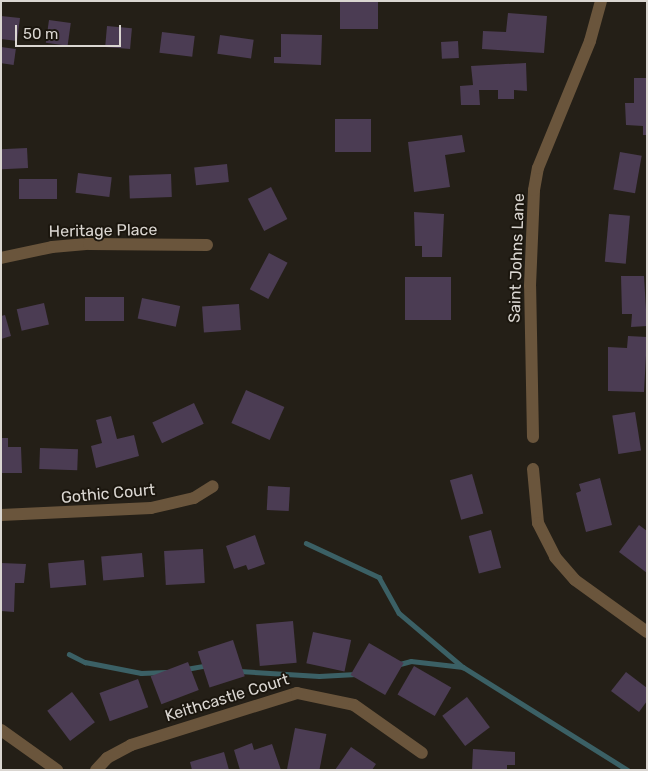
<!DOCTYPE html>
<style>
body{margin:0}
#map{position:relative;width:648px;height:771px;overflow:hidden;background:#241f17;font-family:Rubik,sans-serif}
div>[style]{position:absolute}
.stream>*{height:4.5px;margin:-2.25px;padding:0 2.25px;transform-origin:2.25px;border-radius:2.25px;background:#3b6065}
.building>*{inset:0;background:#4b3c53;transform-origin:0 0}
.minor>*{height:12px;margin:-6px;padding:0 6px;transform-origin:6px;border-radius:6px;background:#6a553c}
span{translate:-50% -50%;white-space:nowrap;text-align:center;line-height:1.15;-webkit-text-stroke:4px #1b160e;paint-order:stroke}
.street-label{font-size:16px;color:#dad6d1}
.frame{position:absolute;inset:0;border:2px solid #dad6d1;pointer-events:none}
.scale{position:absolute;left:15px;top:25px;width:106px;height:22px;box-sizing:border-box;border:2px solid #dad6d1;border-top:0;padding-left:6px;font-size:15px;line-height:18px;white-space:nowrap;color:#dad6d1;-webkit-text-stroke:4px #1b160e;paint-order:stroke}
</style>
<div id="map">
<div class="stream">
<div style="left:306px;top:543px;width:81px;rotate:25deg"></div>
<div style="left:379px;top:577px;width:41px;rotate:60.9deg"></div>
<div style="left:399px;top:613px;width:84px;rotate:40.2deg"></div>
<div style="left:463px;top:667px;width:195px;rotate:32deg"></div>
<div style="left:69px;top:654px;width:18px;rotate:27deg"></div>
<div style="left:85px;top:662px;width:57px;rotate:11.1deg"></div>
<div style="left:141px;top:673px;width:25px;rotate:-2deg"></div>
<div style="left:400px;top:664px;width:11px;rotate:-15deg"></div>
<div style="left:411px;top:661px;width:52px;rotate:6.6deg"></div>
<div style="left:186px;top:669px;width:22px;rotate:-10deg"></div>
<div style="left:239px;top:671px;width:80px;rotate:3.6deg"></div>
<div style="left:319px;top:676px;width:37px;rotate:-3deg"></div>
</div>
<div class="building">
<div style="left:340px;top:1px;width:38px;height:28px"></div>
<div style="clip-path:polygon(508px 13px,547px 16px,544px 53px,482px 49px,483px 31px,506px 32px)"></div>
<div style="clip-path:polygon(1px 16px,20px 18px,17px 41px,1px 39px)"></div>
<div style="left:49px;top:20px;width:22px;height:23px;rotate:8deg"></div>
<div style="left:107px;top:26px;width:25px;height:21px;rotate:5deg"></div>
<div style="left:162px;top:32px;width:33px;height:21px;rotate:7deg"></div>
<div style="clip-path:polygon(281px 34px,322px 35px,321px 65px,274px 63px,274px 57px,281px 57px)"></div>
<div style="left:220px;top:35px;width:34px;height:19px;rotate:8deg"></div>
<div style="left:458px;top:41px;width:17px;height:17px;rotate:87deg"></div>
<div style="left:1px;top:47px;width:15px;height:16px;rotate:8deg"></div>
<div style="clip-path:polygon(526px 63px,527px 91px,514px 90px,514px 99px,498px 99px,498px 90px,479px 90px,480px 105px,461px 105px,460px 86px,473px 85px,471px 66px)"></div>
<div style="clip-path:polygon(634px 78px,647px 78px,647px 135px,643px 135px,643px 126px,626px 125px,625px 103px,634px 103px)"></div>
<div style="left:335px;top:119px;width:36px;height:33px"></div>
<div style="clip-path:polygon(462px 135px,465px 152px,445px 155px,450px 187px,414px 192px,408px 142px)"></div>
<div style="left:27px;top:148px;width:20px;height:26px;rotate:87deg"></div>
<div style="left:620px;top:152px;width:22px;height:38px;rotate:10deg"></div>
<div style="left:227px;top:164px;width:18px;height:33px;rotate:84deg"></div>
<div style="left:78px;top:173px;width:34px;height:20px;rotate:7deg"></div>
<div style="left:171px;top:174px;width:23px;height:42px;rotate:88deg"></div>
<div style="left:19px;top:179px;width:38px;height:20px"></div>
<div style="left:271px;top:187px;width:36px;height:26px;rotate:63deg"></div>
<div style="clip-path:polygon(414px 212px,444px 214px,442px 257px,422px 257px,422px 246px,415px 246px)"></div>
<div style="left:609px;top:214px;width:21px;height:48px;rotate:5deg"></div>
<div style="left:269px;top:253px;width:21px;height:41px;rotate:28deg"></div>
<div style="clip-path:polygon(621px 276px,644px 276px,647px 326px,631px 327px,632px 314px,622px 314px)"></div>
<div style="left:405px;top:277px;width:46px;height:43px"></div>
<div style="left:85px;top:297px;width:39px;height:24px"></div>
<div style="left:142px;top:298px;width:39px;height:21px;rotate:12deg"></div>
<div style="left:44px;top:303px;width:22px;height:28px;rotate:77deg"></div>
<div style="left:239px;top:304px;width:26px;height:37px;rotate:86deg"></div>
<div style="clip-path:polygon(5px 315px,11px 336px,1px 339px,1px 316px)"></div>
<div style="clip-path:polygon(628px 336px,647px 337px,644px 392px,608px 391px,608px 347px,627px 348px)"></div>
<div style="left:246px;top:390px;width:42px;height:36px;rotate:24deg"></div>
<div style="left:194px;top:403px;width:23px;height:46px;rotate:65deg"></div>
<div style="left:635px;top:412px;width:39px;height:23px;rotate:81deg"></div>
<div style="clip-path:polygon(111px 416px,117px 439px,134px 435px,139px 456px,96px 468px,91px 446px,102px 443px,96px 420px)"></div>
<div style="clip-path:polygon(1px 438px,8px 438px,8px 447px,21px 447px,22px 473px,1px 473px)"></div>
<div style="left:40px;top:448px;width:38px;height:21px;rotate:2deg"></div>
<div style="left:472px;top:474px;width:41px;height:23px;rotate:74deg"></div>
<div style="clip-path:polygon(600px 478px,612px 525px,586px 532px,576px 493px,581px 491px,579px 484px)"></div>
<div style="left:268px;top:486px;width:22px;height:24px;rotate:3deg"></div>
<div style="clip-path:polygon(639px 525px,647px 531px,647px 573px,619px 552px)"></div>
<div style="left:491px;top:530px;width:39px;height:23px;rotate:75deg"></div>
<div style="clip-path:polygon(255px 535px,265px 564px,248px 570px,246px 565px,234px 569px,226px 546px)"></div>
<div style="left:203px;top:549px;width:34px;height:39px;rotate:87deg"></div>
<div style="left:142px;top:553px;width:24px;height:41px;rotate:85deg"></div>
<div style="left:84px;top:560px;width:25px;height:36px;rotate:85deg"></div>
<div style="clip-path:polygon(1px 563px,26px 564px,24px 583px,15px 583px,14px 612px,1px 611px)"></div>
<div style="left:293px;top:621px;width:42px;height:37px;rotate:85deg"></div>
<div style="left:313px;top:632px;width:39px;height:32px;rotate:12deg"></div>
<div style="left:233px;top:640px;width:38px;height:37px;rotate:72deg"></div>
<div style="left:369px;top:643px;width:40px;height:37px;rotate:30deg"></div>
<div style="left:188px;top:662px;width:30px;height:40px;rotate:69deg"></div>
<div style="left:414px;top:666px;width:43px;height:33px;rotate:30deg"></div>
<div style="clip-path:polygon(626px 672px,647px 688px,647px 701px,639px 712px,611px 691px)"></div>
<div style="left:138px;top:679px;width:30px;height:41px;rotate:70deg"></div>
<div style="left:72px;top:692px;width:38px;height:31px;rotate:53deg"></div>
<div style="left:467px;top:697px;width:38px;height:31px;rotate:53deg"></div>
<div style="left:295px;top:728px;width:32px;height:42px;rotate:11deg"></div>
<div style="clip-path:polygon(252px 743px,254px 750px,272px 744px,281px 770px,240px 770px,234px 750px)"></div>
<div style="clip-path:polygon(351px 747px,376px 764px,372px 770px,335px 770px)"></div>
<div style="clip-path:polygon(473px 749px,515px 752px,515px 765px,507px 765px,507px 770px,472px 770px)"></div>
<div style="clip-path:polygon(224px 752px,229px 770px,192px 770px,190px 762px)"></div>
</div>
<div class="minor">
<div style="left:1px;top:258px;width:52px;rotate:-12.2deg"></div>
<div style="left:52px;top:247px;width:37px;rotate:-5deg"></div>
<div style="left:89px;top:244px;width:118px;rotate:0.5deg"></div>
<div style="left:533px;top:437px;width:151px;rotate:-91.1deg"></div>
<div style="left:530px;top:286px;width:96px;rotate:-87.6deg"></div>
<div style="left:534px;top:190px;width:22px;rotate:-80deg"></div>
<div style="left:538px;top:168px;width:137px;rotate:-67.7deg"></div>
<div style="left:590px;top:41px;width:41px;rotate:-74.6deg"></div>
<div style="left:533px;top:469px;width:54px;rotate:84.7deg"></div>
<div style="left:538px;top:523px;width:38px;rotate:63deg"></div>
<div style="left:555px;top:557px;width:30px;rotate:49deg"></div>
<div style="left:575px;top:580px;width:89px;rotate:35.8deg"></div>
<div style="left:1px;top:515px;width:150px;rotate:-2.7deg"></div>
<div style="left:151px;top:508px;width:44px;rotate:-13.1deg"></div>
<div style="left:194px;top:498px;width:22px;rotate:-32deg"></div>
<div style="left:1px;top:730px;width:69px;rotate:35.5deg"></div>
<div style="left:96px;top:770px;width:16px;rotate:-47deg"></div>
<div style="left:107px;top:758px;width:27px;rotate:-28deg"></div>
<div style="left:131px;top:745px;width:174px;rotate:-17.4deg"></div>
<div style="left:297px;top:693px;width:58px;rotate:11.9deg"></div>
<div style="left:354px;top:705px;width:83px;rotate:35.2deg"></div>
</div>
<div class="street-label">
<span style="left:103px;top:231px;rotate:-1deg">Heritage Place</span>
<span style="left:517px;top:258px;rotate:-88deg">Saint Johns Lane</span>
<span style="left:108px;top:494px;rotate:-5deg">Gothic Court</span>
<span style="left:227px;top:698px;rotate:-17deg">Keithcastle Court</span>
</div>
<div class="frame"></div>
<div class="scale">50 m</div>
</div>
